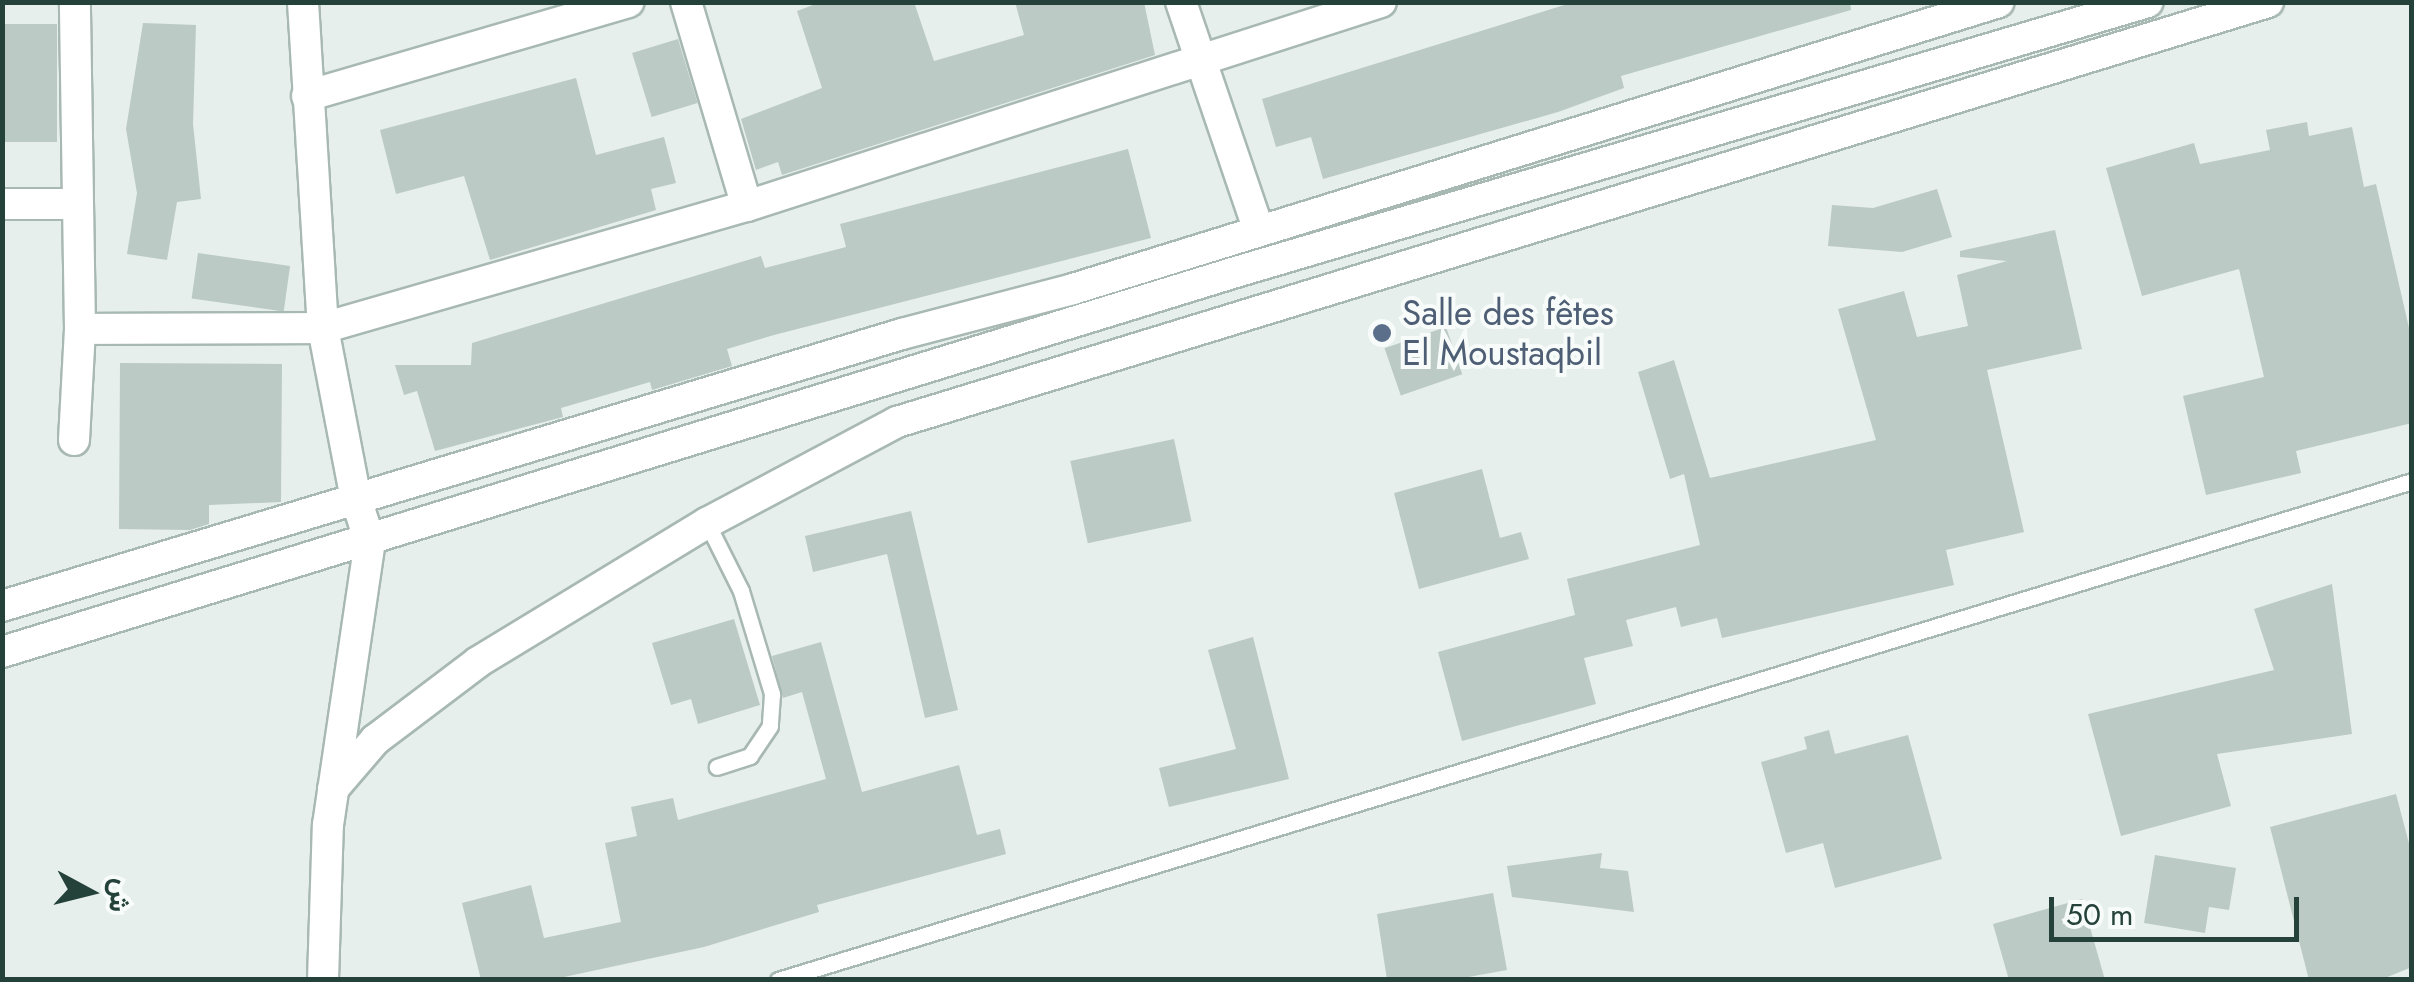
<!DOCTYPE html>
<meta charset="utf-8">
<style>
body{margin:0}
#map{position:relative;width:2414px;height:982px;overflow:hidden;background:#e6efeb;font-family:Jost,Vazirmatn,sans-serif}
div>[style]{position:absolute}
.building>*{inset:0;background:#bbcac4;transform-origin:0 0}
.roads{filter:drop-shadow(2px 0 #a8b8b2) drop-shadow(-2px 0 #a8b8b2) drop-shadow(0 2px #a8b8b2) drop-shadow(0 -2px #a8b8b2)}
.lane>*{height:15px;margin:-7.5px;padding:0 7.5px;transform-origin:7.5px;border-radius:7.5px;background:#fff}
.street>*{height:30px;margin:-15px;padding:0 15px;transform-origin:15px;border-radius:15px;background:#fff}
.secondary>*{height:30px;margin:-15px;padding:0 15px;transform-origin:15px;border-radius:15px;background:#fff}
.dots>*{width:28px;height:28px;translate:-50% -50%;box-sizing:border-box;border:5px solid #f7fbf9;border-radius:50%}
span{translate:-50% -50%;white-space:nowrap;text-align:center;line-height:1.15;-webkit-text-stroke:8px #f7fbf9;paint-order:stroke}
.service-label{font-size:35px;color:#4e5e75}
.left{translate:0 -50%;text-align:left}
.frame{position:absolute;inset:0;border:5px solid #24423a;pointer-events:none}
.north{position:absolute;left:40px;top:842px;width:100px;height:100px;-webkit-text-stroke:8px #f7fbf9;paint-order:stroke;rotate:97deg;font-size:28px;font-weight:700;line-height:40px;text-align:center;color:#24423a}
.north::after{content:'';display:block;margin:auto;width:35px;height:45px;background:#24423a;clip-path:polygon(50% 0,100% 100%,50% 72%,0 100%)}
.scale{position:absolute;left:2049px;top:897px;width:250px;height:45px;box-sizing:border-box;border:5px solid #24423a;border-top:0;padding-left:12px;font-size:30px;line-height:35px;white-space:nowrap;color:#24423a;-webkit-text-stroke:8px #f7fbf9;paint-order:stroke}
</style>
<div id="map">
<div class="building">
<div style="clip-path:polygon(821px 2px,914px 2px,934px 61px,1024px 35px,1015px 2px,1144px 2px,1155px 55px,782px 175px,778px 162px,756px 170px,741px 119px,822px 88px,797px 11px)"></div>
<div style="clip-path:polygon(1574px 2px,1850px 2px,1851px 10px,1621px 76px,1624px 88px,1558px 112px,1323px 179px,1311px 137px,1276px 147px,1262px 99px)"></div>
<div style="clip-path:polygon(143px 23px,196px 25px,193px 124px,201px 199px,177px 202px,167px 260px,127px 254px,137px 193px,126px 129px)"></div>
<div style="left:2px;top:24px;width:55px;height:118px"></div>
<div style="left:678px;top:39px;width:67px;height:48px;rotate:73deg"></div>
<div style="clip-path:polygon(576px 78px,596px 155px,664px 137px,676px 183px,651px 189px,656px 210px,490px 260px,464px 176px,396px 194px,380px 130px)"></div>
<div style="clip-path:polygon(2307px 122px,2309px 136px,2352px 127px,2364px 187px,2376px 184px,2412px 341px,2412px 423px,2296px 451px,2301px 473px,2206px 495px,2183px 396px,2264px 377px,2239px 269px,2142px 296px,2106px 168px,2194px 143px,2200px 164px,2270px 150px,2266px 130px)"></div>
<div style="clip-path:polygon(1128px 149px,1151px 238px,774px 335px,727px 349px,732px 366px,652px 390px,650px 382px,561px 408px,563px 417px,435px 451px,417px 391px,404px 395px,395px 365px,471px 365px,472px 343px,761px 256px,765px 268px,846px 247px,840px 224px)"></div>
<div style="clip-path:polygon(1937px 189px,1952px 237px,1902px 252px,1828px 246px,1832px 205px,1873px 208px)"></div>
<div style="clip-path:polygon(2055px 230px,2082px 349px,1987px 370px,2024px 532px,1946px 550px,1954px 585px,1722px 638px,1717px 618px,1681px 627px,1676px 607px,1626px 620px,1633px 646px,1584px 658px,1596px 704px,1462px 741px,1438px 652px,1575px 615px,1567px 579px,1700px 545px,1684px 474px,1670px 479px,1638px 372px,1674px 360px,1710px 478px,1876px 440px,1838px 309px,1904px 291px,1917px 337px,1968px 326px,1957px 275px,2007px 261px,1960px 257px,1960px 251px)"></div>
<div style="left:198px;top:253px;width:93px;height:46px;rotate:8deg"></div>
<div style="left:1446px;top:327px;width:50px;height:65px;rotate:71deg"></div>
<div style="clip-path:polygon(120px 363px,282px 364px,281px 502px,209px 505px,209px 524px,190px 530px,119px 529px)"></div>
<div style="left:1174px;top:439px;width:84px;height:106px;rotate:78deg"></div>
<div style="clip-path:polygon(1482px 469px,1500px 538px,1521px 532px,1529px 559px,1419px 589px,1394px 493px)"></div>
<div style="clip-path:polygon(911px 511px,958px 710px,925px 718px,887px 554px,813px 572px,805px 536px)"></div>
<div style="clip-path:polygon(2332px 584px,2352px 734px,2217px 754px,2231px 806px,2121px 836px,2088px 714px,2274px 670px,2254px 609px)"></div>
<div style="clip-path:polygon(734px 619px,760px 705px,698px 724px,691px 699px,671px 705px,652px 643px)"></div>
<div style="clip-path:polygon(1253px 637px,1289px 779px,1169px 807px,1159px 768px,1236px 749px,1208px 650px)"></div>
<div style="clip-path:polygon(821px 642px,862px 792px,959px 765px,977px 835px,1000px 829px,1006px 854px,817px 905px,819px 912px,704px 947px,550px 980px,481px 980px,462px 903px,531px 885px,544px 938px,621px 922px,605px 843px,637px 836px,631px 807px,673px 798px,678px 820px,826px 779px,802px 692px,783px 698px,772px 656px)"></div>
<div style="clip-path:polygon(1829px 730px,1835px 754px,1908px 735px,1942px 859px,1835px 888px,1823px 843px,1786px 853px,1761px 762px,1807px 749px,1804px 737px)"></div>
<div style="clip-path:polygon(2396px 794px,2412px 855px,2412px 967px,2380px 980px,2309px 980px,2270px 827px)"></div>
<div style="clip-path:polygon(1602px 853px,1600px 868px,1628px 871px,1634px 912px,1512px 897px,1507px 866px)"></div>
<div style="clip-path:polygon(2155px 855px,2236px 868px,2229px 910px,2209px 907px,2205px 933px,2144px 923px)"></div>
<div style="clip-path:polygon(1493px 893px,1507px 970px,1452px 980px,1387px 980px,1377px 914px)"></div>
<div style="clip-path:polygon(2082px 899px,2105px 980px,2009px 980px,1993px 924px)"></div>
</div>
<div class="roads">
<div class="lane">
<div style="left:707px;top:523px;width:76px;rotate:63.4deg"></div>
<div style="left:741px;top:591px;width:108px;rotate:73.2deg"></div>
<div style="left:772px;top:694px;width:32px;rotate:94deg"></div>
<div style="left:770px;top:726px;width:36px;rotate:124deg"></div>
<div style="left:750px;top:756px;width:35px;rotate:162deg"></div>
<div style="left:778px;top:980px;width:1708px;rotate:-16.98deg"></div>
</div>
<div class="street">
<div style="left:303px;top:2px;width:327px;rotate:86.5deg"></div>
<div style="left:323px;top:328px;width:441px;rotate:-16.1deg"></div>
<div style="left:747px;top:206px;width:666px;rotate:-17.84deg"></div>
<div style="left:686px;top:2px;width:213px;rotate:73.4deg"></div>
<div style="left:1181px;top:2px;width:239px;rotate:71.2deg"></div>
<div style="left:307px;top:96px;width:335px;rotate:-16.3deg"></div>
<div style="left:2px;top:204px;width:73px"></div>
<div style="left:80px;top:329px;width:243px;rotate:-0.2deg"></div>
<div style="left:323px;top:328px;width:174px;rotate:79.1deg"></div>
<div style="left:74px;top:440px;width:111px;rotate:-86.9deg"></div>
<div style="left:80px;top:329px;width:327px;rotate:-90.9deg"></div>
<div style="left:333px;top:789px;width:65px;rotate:-49.4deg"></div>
<div style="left:375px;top:740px;width:129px;rotate:-37.1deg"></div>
<div style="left:478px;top:662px;width:268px;rotate:-31.3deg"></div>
<div style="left:707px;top:523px;width:215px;rotate:-28deg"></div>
<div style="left:897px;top:422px;width:1434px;rotate:-17.03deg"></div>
</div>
<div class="secondary">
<div style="left:2px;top:606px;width:940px;rotate:-16.82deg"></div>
<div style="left:902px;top:334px;width:177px;rotate:-14.7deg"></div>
<div style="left:1073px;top:289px;width:969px;rotate:-17.22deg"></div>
<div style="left:2px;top:652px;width:1284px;rotate:-17.12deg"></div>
<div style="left:1229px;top:274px;width:958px;rotate:-16.49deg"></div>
<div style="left:323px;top:980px;width:155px;rotate:-88.2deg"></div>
<div style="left:328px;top:825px;width:286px;rotate:-81.6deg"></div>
<div style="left:370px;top:542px;width:45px;rotate:-108deg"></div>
</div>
</div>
<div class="dots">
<div style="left:1382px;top:333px;background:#5c6f8a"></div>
</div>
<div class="service-label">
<span class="left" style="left:1402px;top:333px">Salle des fêtes<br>El Moustaqbil</span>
</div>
<div class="frame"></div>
<div class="north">ش</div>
<div class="scale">50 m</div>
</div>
